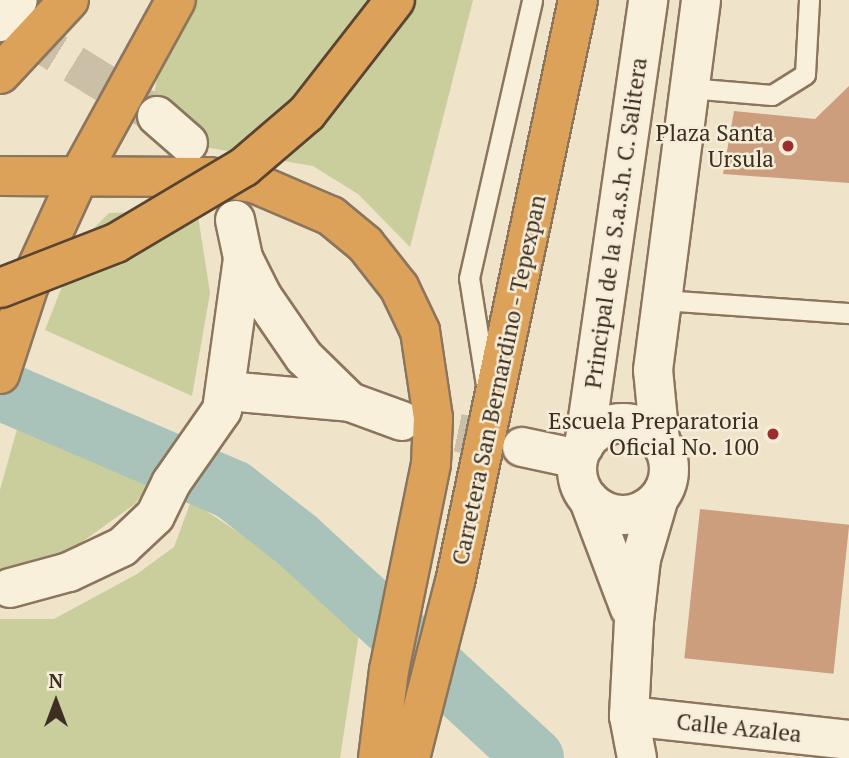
<!DOCTYPE html>
<style>
body{margin:0}
#map{position:relative;width:849px;height:758px;overflow:hidden;background:#efe3c9;font-family:"PT Serif",serif}
div>[style]{position:absolute}
.green>*{inset:0;background:#c9ce9c}
.river>*{height:60px;margin:-30px;padding:0 30px;transform-origin:30px;border-radius:30px;background:#a9c3bb}
.building>*{inset:0;background:#cd9e7e;transform-origin:0 0}
.street-tunnel>*{height:38px;margin-top:-19px;transform-origin:0;background:repeating-linear-gradient(90deg,#cbbfa7 0 38px,transparent 0 57px)}
.roads{filter:drop-shadow(2px 0 #8c755d) drop-shadow(-2px 0 #8c755d) drop-shadow(0 2px #8c755d) drop-shadow(0 -2px #8c755d)}
.lane>*{height:19px;margin:-9.5px;padding:0 9.5px;transform-origin:9.5px;border-radius:9.5px;background:#f9f0dc}
.street>*{height:38px;margin:-19px;padding:0 19px;transform-origin:19px;border-radius:19px;background:#f9f0dc}
.street>.ring{margin:-19px;padding:0;box-sizing:content-box;background:none;border:38px solid #f9f0dc;border-radius:50%}
.highway>*{height:38px;margin:-19px;padding:0 19px;transform-origin:19px;border-radius:19px;background:#dda25a}
.bridges{filter:drop-shadow(2px 0 #5a4331) drop-shadow(-2px 0 #5a4331) drop-shadow(0 2px #5a4331) drop-shadow(0 -2px #5a4331)}
.highway-bridge>*{height:38px;margin:-19px;padding:0 19px;transform-origin:19px;border-radius:19px;background:#dda25a}
.dots>*{width:19px;height:19px;translate:-50% -50%;box-sizing:border-box;border:4px solid #f6edd8;border-radius:50%}
span{translate:-50% -50%;white-space:nowrap;text-align:center;line-height:1.15;-webkit-text-stroke:5px #f6edd8;paint-order:stroke}
.poi-label{font-size:23px;color:#3c2e20}
.right{translate:-100% -50%;text-align:right}
.street-label{font-size:23px;color:#3c2e20}
.north{position:absolute;left:21px;top:667px;width:70px;height:70px;-webkit-text-stroke:5px #f6edd8;paint-order:stroke;rotate:0deg;font-size:19px;font-weight:700;line-height:28px;text-align:center;color:#3c2e20}
.north::after{content:'';display:block;margin:auto;width:24px;height:32px;background:#3c2e20;clip-path:polygon(50% 0,100% 100%,50% 72%,0 100%)}
</style>
<div id="map">
<div class="green">
<div style="clip-path:polygon(196px 0,473px 0,410px 247px,358px 194px,313px 166px,148px 137px,160px 57px)"></div>
<div style="clip-path:polygon(158px 211px,198px 216px,210px 293px,192px 396px,45px 330px,79px 243px,109px 213px)"></div>
<div style="clip-path:polygon(19px 422px,154px 477px,135px 504px,51px 564px,20px 576px,0 569px,0 490px)"></div>
<div style="clip-path:polygon(191px 501px,362px 614px,340px 758px,0 758px,0 619px,54px 619px,137px 574px,174px 547px)"></div>
</div>
<div class="river">
<div style="left:0;top:390px;width:254px;rotate:23.2deg"></div>
<div style="left:233px;top:490px;width:81px;rotate:38deg"></div>
<div style="left:297px;top:540px;width:322px;rotate:42.6deg"></div>
</div>
<div class="building">
<div style="clip-path:polygon(849px 86px,849px 183px,723px 174px,734px 111px,815px 119px)"></div>
<div style="left:700px;top:509px;width:150px;height:150px;rotate:6deg"></div>
</div>
<div class="street-tunnel">
<div style="left:25px;top:34px;width:150px;rotate:31.7deg"></div>
<div style="left:402px;top:421px;width:116px;rotate:11.9deg"></div>
</div>
<div class="roads">
<div class="lane">
<div style="left:689px;top:88px;width:83px;rotate:4.8deg"></div>
<div style="left:772px;top:95px;width:39px;rotate:-32deg"></div>
<div style="left:805px;top:74px;width:74px;rotate:-86.9deg"></div>
<div style="left:661px;top:300px;width:188px;rotate:4deg"></div>
<div style="left:486px;top:385px;width:108px;rotate:-99deg"></div>
<div style="left:469px;top:278px;width:285px;rotate:-77.2deg"></div>
</div>
<div class="street">
<div style="left:0;top:22px;width:28px;rotate:-51deg"></div>
<div style="left:157px;top:116px;width:41px;rotate:41.1deg"></div>
<div style="left:235px;top:220px;width:39px;rotate:78deg"></div>
<div style="left:243px;top:258px;width:42px;rotate:63.4deg"></div>
<div style="left:262px;top:296px;width:74px;rotate:55.5deg"></div>
<div style="left:304px;top:357px;width:64px;rotate:44.4deg"></div>
<div style="left:227px;top:391px;width:123px;rotate:5.1deg"></div>
<div style="left:350px;top:402px;width:55px;rotate:20.1deg"></div>
<div class="ring" style="left:577px;top:423px;width:54px;height:54px"></div>
<div style="left:660px;top:441px;width:71px;rotate:-95.6deg"></div>
<div style="left:653px;top:370px;width:373px;rotate:-82.6deg"></div>
<div style="left:584px;top:446px;width:451px;rotate:-81.8deg"></div>
<div style="left:522px;top:447px;width:57px;rotate:12.1deg"></div>
<div style="left:589px;top:500px;width:116px;rotate:69.4deg"></div>
<div style="left:10px;top:588px;width:61px;rotate:-15.2deg"></div>
<div style="left:69px;top:572px;width:59px;rotate:-25.3deg"></div>
<div style="left:122px;top:547px;width:45px;rotate:-43.2deg"></div>
<div style="left:155px;top:516px;width:37px;rotate:-64deg"></div>
<div style="left:171px;top:483px;width:89px;rotate:-55.1deg"></div>
<div style="left:222px;top:410px;width:153px;rotate:-82.1deg"></div>
<div style="left:629px;top:716px;width:221px;rotate:6.2deg"></div>
<div style="left:637px;top:758px;width:43px;rotate:-100.8deg"></div>
<div style="left:629px;top:716px;width:95px;rotate:-87deg"></div>
<div style="left:634px;top:621px;width:62px;rotate:-83.6deg"></div>
<div style="left:641px;top:559px;width:60px;rotate:-73.7deg"></div>
</div>
<div class="highway">
<div style="left:0;top:74px;width:101px;rotate:-47deg"></div>
<div style="left:0;top:176px;width:209px;rotate:0.3deg"></div>
<div style="left:209px;top:177px;width:45px;rotate:7.6deg"></div>
<div style="left:254px;top:183px;width:84px;rotate:23.2deg"></div>
<div style="left:331px;top:216px;width:44px;rotate:39.5deg"></div>
<div style="left:365px;top:244px;width:55px;rotate:51.7deg"></div>
<div style="left:399px;top:287px;width:49px;rotate:64.5deg"></div>
<div style="left:420px;top:331px;width:88px;rotate:81.5deg"></div>
<div style="left:433px;top:418px;width:46px;rotate:92.5deg"></div>
<div style="left:431px;top:464px;width:210px;rotate:101.5deg"></div>
<div style="left:389px;top:670px;width:89px;rotate:97.1deg"></div>
<div style="left:0;top:374px;width:94px;rotate:-72deg"></div>
<div style="left:29px;top:285px;width:118px;rotate:-65.4deg"></div>
<div style="left:78px;top:178px;width:203px;rotate:-61.2deg"></div>
<div style="left:410px;top:758px;width:182px;rotate:-75.7deg"></div>
<div style="left:455px;top:582px;width:595px;rotate:-78.07deg"></div>
</div>
</div>
<div class="bridges">
<div class="highway-bridge">
<div style="left:0;top:288px;width:124px;rotate:-21.2deg"></div>
<div style="left:116px;top:243px;width:149px;rotate:-30.7deg"></div>
<div style="left:244px;top:167px;width:83px;rotate:-40.6deg"></div>
<div style="left:307px;top:113px;width:143px;rotate:-52.1deg"></div>
</div>
</div>
<div class="dots">
<div style="left:788px;top:146px;background:#9c2c2e"></div>
<div style="left:773px;top:434px;background:#9c2c2e"></div>
</div>
<div class="poi-label">
<span class="right" style="left:774px;top:146px">Plaza Santa<br>Ursula</span>
<span class="right" style="left:759px;top:434px">Escuela Preparatoria<br>Oficial No. 100</span>
</div>
<div class="street-label">
<span style="left:616px;top:223px;rotate:-82deg">Principal de la S.a.s.h. C. Salitera</span>
<span style="left:499px;top:380px;rotate:-78deg">Carretera San Bernardino - Tepexpan</span>
<span style="left:739px;top:728px;rotate:6deg">Calle Azalea</span>
</div>
<div class="north">N</div>
</div>
